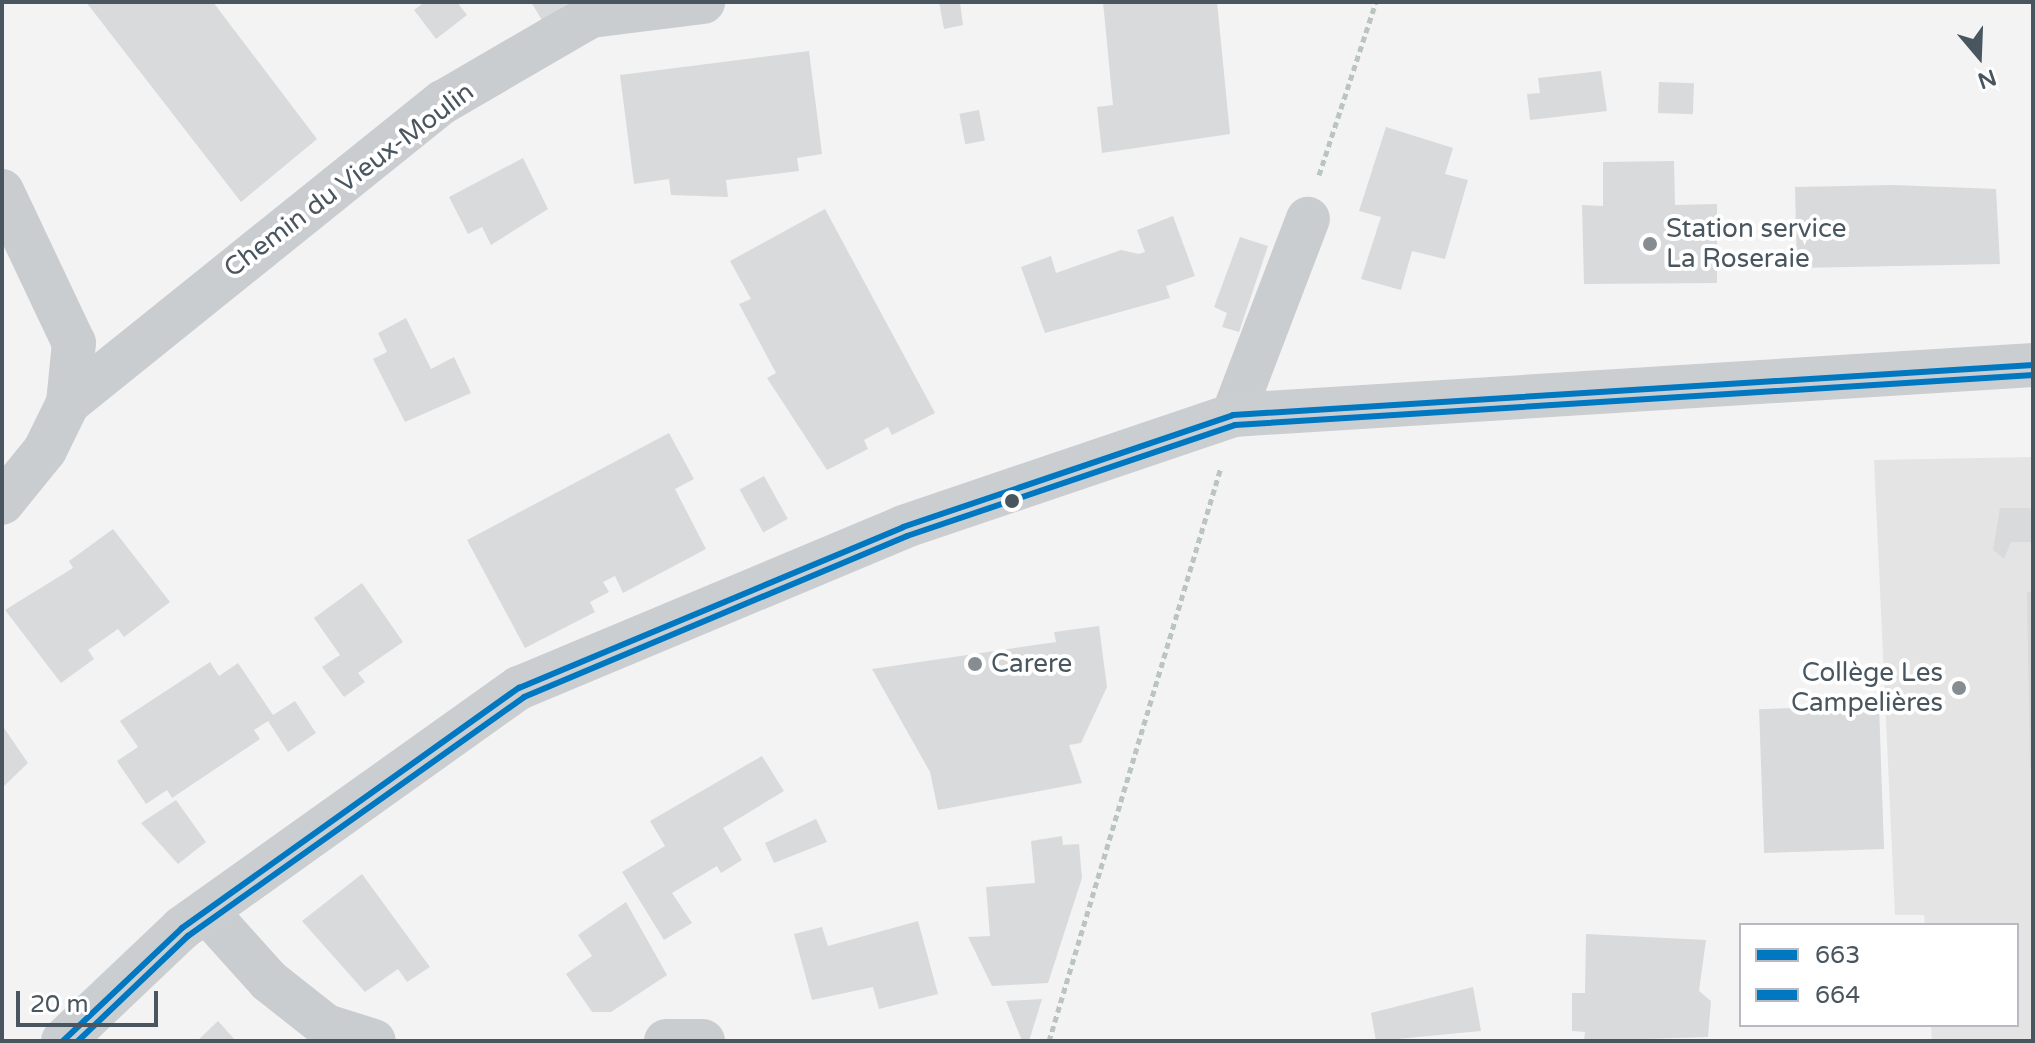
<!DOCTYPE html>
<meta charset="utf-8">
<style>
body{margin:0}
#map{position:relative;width:2035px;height:1043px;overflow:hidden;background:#f3f3f3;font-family:"Varela Round",sans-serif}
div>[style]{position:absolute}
.education>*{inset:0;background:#e5e4e5}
.building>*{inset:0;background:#d9dadb;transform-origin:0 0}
.path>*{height:5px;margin-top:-2.5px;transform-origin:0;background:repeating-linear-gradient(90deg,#bac5c2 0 6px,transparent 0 10px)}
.minor>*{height:44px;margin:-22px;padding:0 22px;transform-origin:22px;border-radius:22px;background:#cacdcf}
.secondary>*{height:44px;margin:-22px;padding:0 22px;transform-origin:22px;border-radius:22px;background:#cbced0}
.bus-1>*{height:6px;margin:-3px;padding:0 3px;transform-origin:3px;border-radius:3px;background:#0077c1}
.bus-2>*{height:6px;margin:-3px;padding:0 3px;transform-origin:3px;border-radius:3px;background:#0077c1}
.dots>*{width:22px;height:22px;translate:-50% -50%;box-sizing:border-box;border:4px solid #fff;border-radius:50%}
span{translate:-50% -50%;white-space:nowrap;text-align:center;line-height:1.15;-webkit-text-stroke:8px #fff;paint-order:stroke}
.street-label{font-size:26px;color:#4a565f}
.poi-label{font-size:26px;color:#4a565f}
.left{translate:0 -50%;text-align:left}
.right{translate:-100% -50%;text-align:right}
.frame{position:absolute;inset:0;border:4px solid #4a565f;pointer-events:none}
.legend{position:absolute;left:1739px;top:923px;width:280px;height:104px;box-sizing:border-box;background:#fff;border:2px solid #b7bbbf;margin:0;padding:10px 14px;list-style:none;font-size:24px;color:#4a565f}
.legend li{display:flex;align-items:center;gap:16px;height:40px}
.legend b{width:40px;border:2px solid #b7bbbf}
.north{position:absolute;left:1939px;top:16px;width:80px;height:80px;-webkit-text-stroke:6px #fff;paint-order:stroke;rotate:161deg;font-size:22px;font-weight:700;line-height:32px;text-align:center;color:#4a565f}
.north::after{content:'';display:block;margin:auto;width:28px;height:36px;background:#4a565f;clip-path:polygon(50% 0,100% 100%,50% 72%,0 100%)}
.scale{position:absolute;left:16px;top:991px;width:142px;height:36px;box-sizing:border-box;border:4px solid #4a565f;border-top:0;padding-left:10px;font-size:24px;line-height:28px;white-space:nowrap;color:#4a565f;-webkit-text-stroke:6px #fff;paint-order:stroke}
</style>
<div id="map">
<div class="education">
<div style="clip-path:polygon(2033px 457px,2033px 1041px,1932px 1041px,1931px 1025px,2017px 1025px,2017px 925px,1925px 925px,1924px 915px,1895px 915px,1874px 460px)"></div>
</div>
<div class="building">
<div style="clip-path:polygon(86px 2px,213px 2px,317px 139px,241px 202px)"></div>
<div style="clip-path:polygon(425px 2px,457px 2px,467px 15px,436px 39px,414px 10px)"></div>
<div style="clip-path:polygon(531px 2px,570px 2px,542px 20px)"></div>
<div style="clip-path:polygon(939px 2px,960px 2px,963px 25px,944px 29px)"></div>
<div style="clip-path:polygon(1103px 2px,1217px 2px,1230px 134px,1102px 153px,1097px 107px,1113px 105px)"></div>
<div style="clip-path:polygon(809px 51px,822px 154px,797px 158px,799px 171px,726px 180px,728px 197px,671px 195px,669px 179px,634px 184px,620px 75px)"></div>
<div style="clip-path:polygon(1601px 71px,1607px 111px,1530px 120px,1527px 94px,1540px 93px,1538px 78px)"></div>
<div style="left:1659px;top:82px;width:35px;height:31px;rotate:2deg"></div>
<div style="left:979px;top:110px;width:31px;height:20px;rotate:79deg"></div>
<div style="clip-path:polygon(1386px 127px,1453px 148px,1445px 174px,1468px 180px,1445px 259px,1412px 251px,1401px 290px,1361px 279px,1381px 217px,1359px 211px)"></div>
<div style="clip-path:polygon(523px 158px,548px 209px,491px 245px,482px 227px,468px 234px,449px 197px)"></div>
<div style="clip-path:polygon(1674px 161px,1675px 205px,1717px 204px,1717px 283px,1584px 284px,1582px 205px,1603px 206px,1603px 162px)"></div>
<div style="clip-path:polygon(1893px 185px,1996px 189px,2000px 264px,1797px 268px,1795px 187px)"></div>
<div style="clip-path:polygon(825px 209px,935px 413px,892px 435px,888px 427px,864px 440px,868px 449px,827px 470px,767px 378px,776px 373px,739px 304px,751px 299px,730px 261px)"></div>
<div style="clip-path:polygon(1173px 216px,1195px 276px,1166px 286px,1170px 298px,1045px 333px,1021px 267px,1051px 256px,1056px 273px,1121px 250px,1139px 254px,1145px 252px,1137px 230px)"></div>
<div style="clip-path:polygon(1240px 237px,1268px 246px,1239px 332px,1222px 327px,1227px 313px,1214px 307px)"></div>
<div style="clip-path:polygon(406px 318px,431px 369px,454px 357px,471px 393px,405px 422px,373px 359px,387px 352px,378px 333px)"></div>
<div style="clip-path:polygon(669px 433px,694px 479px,675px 489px,706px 549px,623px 593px,615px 576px,603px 582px,609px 592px,590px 602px,595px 612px,525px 648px,467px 540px)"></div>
<div style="left:764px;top:476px;width:49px;height:28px;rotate:61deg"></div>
<div style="clip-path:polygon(2000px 508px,2030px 508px,2033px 516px,2033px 542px,2011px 542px,2004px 559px,1993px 550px)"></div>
<div style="clip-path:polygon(113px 529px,170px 602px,124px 637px,118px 629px,88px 650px,94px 659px,61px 683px,5px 610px,73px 568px,69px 561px)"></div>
<div style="clip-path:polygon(362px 583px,403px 642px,358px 673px,365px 682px,344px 697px,322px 667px,340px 655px,314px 618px)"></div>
<div style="clip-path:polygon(2027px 592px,2033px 592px,2033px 767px,2030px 767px)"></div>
<div style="clip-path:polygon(1099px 626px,1107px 687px,1081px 743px,1069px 745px,1082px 783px,938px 810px,930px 772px,872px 669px,1056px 642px,1054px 632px)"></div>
<div style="clip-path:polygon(210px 662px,219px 676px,238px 663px,273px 715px,295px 701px,316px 733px,288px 752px,268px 721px,254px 730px,260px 739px,172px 798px,167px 790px,146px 804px,117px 761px,138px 747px,120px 721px)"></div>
<div style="left:1879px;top:705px;width:144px;height:120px;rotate:88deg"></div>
<div style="clip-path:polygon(2px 725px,28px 763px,2px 788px)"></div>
<div style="clip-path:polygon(762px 756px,784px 791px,723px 828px,742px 860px,721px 873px,717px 866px,672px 893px,692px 923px,664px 940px,622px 872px,665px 846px,650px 821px)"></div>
<div style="clip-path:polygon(176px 800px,206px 842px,178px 864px,141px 823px)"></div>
<div style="clip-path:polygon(816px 819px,827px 842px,774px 863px,765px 843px)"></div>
<div style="clip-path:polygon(1062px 836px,1063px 845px,1079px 844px,1082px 878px,1048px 983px,992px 986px,968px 937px,990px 936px,986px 887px,1035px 883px,1031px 841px)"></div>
<div style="clip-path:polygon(362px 874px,430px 967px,407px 982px,398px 969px,365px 992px,302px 921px)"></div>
<div style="clip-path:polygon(626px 902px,667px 975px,611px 1012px,592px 1012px,566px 974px,592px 956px,578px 935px)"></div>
<div style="clip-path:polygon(918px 921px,938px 994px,879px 1009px,873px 987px,812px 1000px,794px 934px,822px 927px,828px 946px)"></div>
<div style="clip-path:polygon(1586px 934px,1706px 940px,1699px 991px,1711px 1001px,1708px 1037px,1584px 1041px,1585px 1032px,1572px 1031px,1572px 993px,1585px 993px)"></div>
<div style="clip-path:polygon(1473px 987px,1481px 1031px,1376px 1041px,1371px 1013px)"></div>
<div style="clip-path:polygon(1042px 999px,1029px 1041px,1022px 1041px,1006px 1001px)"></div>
<div style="clip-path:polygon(218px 1021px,236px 1041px,197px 1041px)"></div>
</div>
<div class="path">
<div style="left:1319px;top:175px;width:182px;rotate:-71.8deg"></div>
<div style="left:1049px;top:1041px;width:599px;rotate:-73.32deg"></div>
</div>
<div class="minor">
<div style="left:2px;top:191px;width:168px;rotate:64.7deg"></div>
<div style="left:74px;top:343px;width:60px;rotate:95.7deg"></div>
<div style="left:68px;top:403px;width:52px;rotate:116.1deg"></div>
<div style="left:45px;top:450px;width:68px;rotate:129.1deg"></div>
<div style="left:68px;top:403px;width:481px;rotate:-38.8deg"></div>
<div style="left:443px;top:102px;width:171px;rotate:-30.2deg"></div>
<div style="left:591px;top:16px;width:113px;rotate:-7.1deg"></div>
<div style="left:1233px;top:415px;width:210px;rotate:-69.1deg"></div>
<div style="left:206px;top:911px;width:94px;rotate:48deg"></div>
<div style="left:269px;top:981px;width:73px;rotate:38.3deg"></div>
<div style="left:326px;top:1026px;width:50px;rotate:17.4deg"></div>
<div style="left:666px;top:1041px;width:37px"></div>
</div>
<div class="secondary">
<div style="left:63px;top:1041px;width:164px;rotate:-43.5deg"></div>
<div style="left:182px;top:928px;width:414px;rotate:-35.5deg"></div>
<div style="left:519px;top:688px;width:416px;rotate:-22.7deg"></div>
<div style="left:903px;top:527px;width:348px;rotate:-18.7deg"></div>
<div style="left:1233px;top:415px;width:802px;rotate:-3.58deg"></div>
</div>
<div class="bus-1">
<div style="left:63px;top:1041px;width:164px;rotate:-43.5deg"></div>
<div style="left:182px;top:928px;width:414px;rotate:-35.5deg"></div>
<div style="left:519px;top:688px;width:416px;rotate:-22.7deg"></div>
<div style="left:903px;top:527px;width:348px;rotate:-18.7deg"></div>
<div style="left:1233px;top:415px;width:802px;rotate:-3.58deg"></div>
</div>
<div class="bus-2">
<div style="left:78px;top:1041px;width:152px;rotate:-43.7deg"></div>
<div style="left:188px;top:936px;width:412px;rotate:-35.4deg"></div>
<div style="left:524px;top:697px;width:415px;rotate:-22.8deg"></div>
<div style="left:907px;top:536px;width:346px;rotate:-18.7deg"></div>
<div style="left:1235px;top:425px;width:800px;rotate:-3.59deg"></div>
</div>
<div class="dots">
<div style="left:1650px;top:244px;background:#858d93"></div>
<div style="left:1012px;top:501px;background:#4a565f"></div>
<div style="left:975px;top:664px;background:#858d93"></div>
<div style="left:1959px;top:688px;background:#858d93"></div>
</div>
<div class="street-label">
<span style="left:349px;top:180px;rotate:-37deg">Chemin du Vieux-Moulin</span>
</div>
<div class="poi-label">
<span class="left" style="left:1666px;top:244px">Station service<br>La Roseraie</span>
<span class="left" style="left:991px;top:664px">Carere</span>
<span class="right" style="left:1943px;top:688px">Collège Les<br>Campelières</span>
</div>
<div class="frame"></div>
<ul class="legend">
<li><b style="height:10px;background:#0077c1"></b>663</li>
<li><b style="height:10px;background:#0077c1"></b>664</li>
</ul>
<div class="north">N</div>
<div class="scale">20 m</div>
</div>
